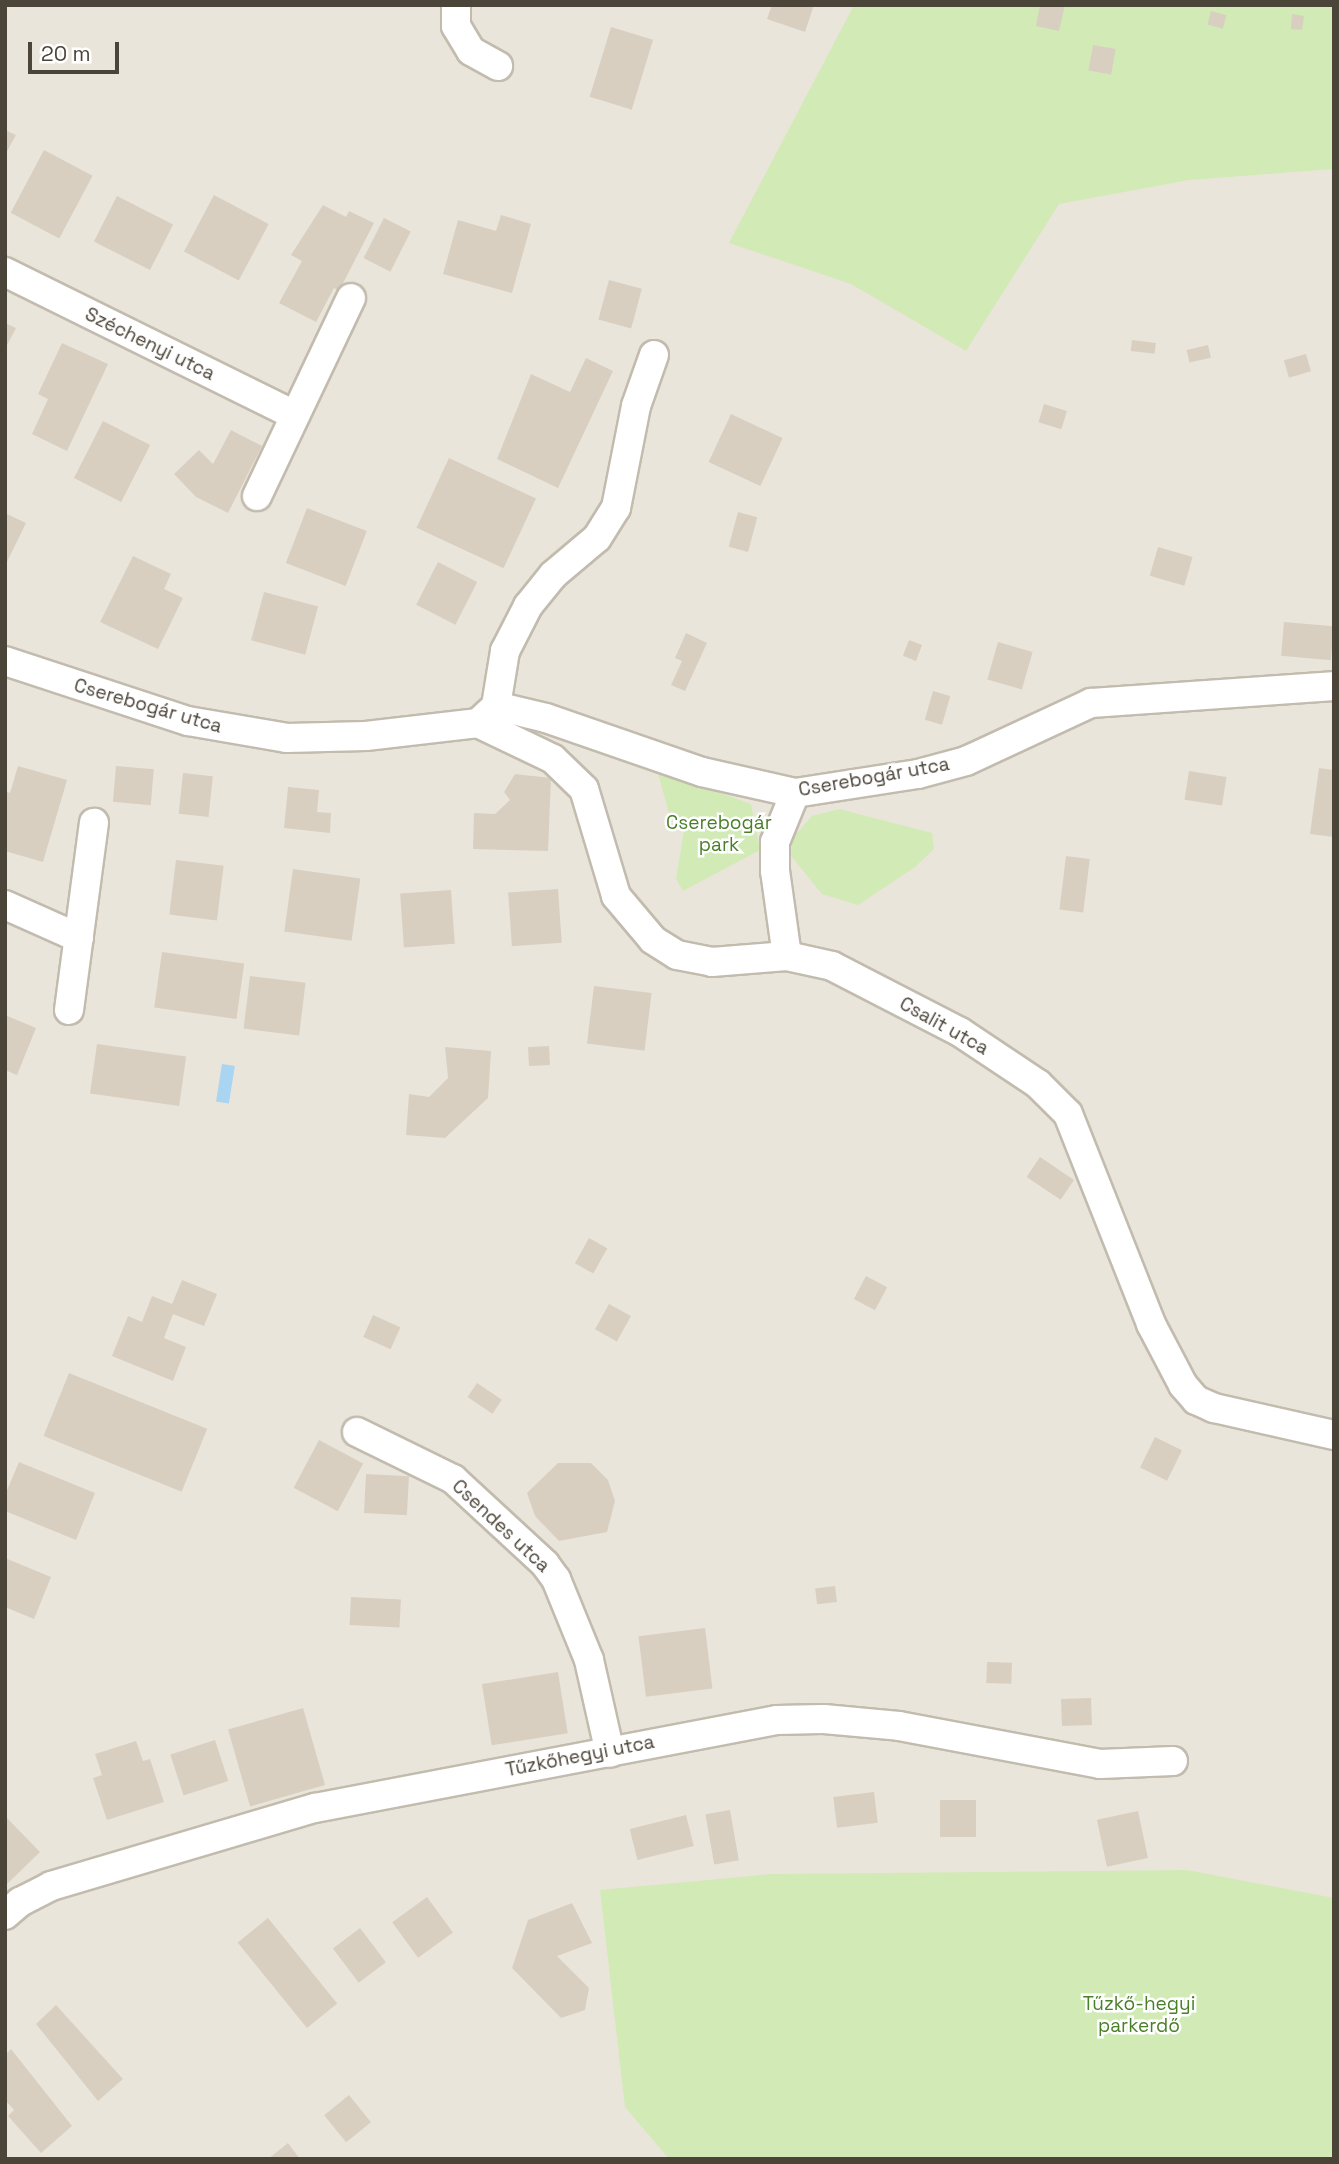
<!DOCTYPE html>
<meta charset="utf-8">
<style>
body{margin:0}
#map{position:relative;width:1339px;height:2164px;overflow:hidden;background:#f6f3ec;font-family:"Space Grotesk",sans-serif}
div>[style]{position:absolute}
.residential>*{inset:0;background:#eae5da;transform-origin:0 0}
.green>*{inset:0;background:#d2eab5}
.water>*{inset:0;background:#a9d4f2;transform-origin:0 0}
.building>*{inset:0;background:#d8cfc1;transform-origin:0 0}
.roads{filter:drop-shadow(2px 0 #c2bbae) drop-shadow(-2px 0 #c2bbae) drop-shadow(0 2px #c2bbae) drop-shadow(0 -2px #c2bbae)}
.street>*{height:28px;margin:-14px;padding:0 14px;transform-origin:14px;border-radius:14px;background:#fff}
span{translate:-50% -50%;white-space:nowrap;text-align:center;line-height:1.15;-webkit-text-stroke:5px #fff;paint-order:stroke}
.street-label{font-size:19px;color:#4b4439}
.park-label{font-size:19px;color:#4a7f2a}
.frame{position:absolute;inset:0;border:7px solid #4b4439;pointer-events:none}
.scale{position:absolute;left:28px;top:42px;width:91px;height:32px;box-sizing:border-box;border:4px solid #4b4439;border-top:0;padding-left:9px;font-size:21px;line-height:24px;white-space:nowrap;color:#4b4439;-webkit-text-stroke:5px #fff;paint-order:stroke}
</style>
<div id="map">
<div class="residential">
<div style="left:5px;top:5px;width:1329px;height:2154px"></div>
</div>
<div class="green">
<div style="clip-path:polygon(854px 5px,1334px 5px,1334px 169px,1189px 180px,1059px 204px,966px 351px,851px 284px,729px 243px)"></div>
<div style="clip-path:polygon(657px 770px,751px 804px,760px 850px,683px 891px,676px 879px,684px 830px,669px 813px)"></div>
<div style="clip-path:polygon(839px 809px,932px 833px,934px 849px,915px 867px,858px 905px,822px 894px,791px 856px,792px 839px,812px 816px)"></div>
<div style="clip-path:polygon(1187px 1870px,1334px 1898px,1334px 2159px,669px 2159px,625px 2107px,600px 1890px,772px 1874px)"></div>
</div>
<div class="water">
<div style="left:222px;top:1064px;width:13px;height:38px;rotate:9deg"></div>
</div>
<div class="building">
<div style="clip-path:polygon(772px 5px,814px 5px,805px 32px,767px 19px)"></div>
<div style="clip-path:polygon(1040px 5px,1065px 5px,1059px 31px,1036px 26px)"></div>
<div style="left:1211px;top:11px;width:16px;height:14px;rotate:15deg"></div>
<div style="clip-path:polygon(1292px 14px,1304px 16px,1302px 30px,1291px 29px)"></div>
<div style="left:611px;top:27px;width:44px;height:73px;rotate:17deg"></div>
<div style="left:1093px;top:45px;width:23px;height:26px;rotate:10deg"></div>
<div style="clip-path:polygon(5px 130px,16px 135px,5px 155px)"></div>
<div style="left:44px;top:150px;width:55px;height:71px;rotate:28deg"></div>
<div style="left:214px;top:195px;width:62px;height:64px;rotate:28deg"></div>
<div style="left:117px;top:196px;width:63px;height:51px;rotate:27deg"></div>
<div style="clip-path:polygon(323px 205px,346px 217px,349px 211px,374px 223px,339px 291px,334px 288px,316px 322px,279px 303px,302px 261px,291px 255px)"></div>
<div style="clip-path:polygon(501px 215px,531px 224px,512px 293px,443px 274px,458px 220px,496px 231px)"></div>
<div style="left:384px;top:218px;width:30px;height:45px;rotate:27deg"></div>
<div style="left:609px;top:280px;width:34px;height:41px;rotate:15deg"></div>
<div style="clip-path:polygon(5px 323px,16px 328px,5px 349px)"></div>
<div style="left:1132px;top:340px;width:24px;height:11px;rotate:7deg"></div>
<div style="clip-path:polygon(62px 343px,108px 364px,67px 451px,32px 434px,48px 399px,38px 394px)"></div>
<div style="left:1208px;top:345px;width:13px;height:22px;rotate:77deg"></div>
<div style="left:1306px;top:354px;width:18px;height:23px;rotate:74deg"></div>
<div style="clip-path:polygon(586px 358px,613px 371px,558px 488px,497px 459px,531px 374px,570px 392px)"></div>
<div style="left:1044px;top:404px;width:24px;height:19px;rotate:17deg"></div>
<div style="left:731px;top:414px;width:57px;height:53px;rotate:25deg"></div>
<div style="left:103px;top:421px;width:53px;height:64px;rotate:27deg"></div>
<div style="clip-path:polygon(231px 430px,262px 446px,228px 513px,196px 497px,174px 474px,199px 450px,213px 464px)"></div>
<div style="left:449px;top:458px;width:96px;height:77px;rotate:25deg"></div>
<div style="left:307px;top:508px;width:64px;height:59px;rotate:21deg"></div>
<div style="left:738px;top:512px;width:20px;height:36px;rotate:15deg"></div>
<div style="clip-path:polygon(5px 513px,26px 523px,5px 566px)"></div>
<div style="left:1158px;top:547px;width:36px;height:30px;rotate:16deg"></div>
<div style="clip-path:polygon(133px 556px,171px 574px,164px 589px,183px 598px,158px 649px,100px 622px)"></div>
<div style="left:438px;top:562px;width:44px;height:48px;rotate:27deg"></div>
<div style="left:264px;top:592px;width:56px;height:50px;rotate:15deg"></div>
<div style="left:1284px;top:622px;width:50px;height:34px;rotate:5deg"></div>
<div style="clip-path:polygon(686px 633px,707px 643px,685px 691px,671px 685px,682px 661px,675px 658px)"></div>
<div style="left:909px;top:640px;width:14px;height:17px;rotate:21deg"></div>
<div style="left:998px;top:642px;width:36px;height:39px;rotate:16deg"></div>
<div style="left:933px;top:691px;width:18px;height:30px;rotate:16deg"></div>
<div style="clip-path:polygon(18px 766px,67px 780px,43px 862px,5px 851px,5px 791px,10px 793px)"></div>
<div style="left:116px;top:766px;width:38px;height:36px;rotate:5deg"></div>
<div style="clip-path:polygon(1319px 768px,1334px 770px,1334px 837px,1310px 834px)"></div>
<div style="left:1189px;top:771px;width:38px;height:29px;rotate:9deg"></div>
<div style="left:183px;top:773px;width:30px;height:41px;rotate:6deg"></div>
<div style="clip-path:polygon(515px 774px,551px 778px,548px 851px,473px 849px,474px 813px,495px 814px,510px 800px,504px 792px)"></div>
<div style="clip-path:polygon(288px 787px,319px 790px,317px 812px,331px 813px,330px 833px,284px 828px)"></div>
<div style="left:1066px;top:856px;width:24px;height:54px;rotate:7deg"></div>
<div style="left:176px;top:860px;width:48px;height:55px;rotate:7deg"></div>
<div style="left:293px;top:869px;width:68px;height:63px;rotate:8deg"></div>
<div style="left:558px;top:889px;width:54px;height:50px;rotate:86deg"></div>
<div style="left:451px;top:890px;width:54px;height:51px;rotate:86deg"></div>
<div style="left:162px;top:952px;width:83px;height:56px;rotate:8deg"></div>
<div style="left:250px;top:976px;width:56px;height:53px;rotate:7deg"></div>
<div style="left:594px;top:986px;width:58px;height:58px;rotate:7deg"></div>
<div style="clip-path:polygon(5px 1015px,36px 1028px,17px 1075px,5px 1070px)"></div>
<div style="left:97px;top:1044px;width:90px;height:50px;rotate:8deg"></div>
<div style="left:549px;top:1046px;width:19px;height:21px;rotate:87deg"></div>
<div style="clip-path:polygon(445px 1047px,491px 1051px,488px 1098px,445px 1138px,406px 1135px,409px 1094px,429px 1097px,448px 1078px)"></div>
<div style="left:1040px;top:1157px;width:41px;height:24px;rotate:34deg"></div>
<div style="left:589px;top:1238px;width:21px;height:29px;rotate:29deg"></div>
<div style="left:866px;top:1276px;width:24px;height:26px;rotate:28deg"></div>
<div style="clip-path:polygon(182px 1280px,217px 1294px,204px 1326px,173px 1314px,164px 1338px,186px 1347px,173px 1381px,112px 1356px,128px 1316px,142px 1322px,152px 1296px,172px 1304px)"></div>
<div style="left:609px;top:1304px;width:25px;height:29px;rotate:29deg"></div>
<div style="left:373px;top:1315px;width:30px;height:24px;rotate:24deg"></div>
<div style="left:69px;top:1373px;width:149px;height:68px;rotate:22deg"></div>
<div style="left:477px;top:1383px;width:30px;height:17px;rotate:34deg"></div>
<div style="left:1155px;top:1437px;width:30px;height:34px;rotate:26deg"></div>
<div style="left:319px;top:1440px;width:50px;height:54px;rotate:28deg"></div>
<div style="clip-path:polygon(19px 1462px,95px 1493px,76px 1540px,5px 1511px,5px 1495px)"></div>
<div style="clip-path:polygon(558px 1463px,591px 1463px,608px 1480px,615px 1501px,607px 1532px,559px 1541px,535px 1516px,527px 1493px)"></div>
<div style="left:366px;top:1474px;width:43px;height:39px;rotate:3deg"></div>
<div style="clip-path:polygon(5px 1558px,51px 1577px,34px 1619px,5px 1607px)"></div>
<div style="left:835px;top:1586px;width:16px;height:20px;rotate:83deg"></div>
<div style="left:351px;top:1597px;width:50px;height:28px;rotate:3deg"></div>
<div style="left:705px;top:1628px;width:61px;height:67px;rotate:83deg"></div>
<div style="left:987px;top:1662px;width:25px;height:21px;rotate:2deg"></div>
<div style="left:558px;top:1672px;width:62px;height:77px;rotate:81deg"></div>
<div style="left:1091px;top:1698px;width:27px;height:30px;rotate:88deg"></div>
<div style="left:303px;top:1708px;width:80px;height:78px;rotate:74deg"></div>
<div style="left:215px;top:1740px;width:43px;height:47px;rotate:72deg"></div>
<div style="clip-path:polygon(136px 1741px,143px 1761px,150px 1759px,164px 1802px,107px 1820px,93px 1778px,102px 1775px,95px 1754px)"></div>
<div style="left:874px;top:1792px;width:31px;height:41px;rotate:83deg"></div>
<div style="left:940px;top:1800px;width:36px;height:37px"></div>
<div style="left:730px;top:1810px;width:51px;height:25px;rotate:80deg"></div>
<div style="left:1138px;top:1811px;width:48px;height:42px;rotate:78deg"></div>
<div style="left:686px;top:1815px;width:32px;height:58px;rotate:76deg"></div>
<div style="clip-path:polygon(7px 1818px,40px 1852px,5px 1886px,5px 1819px)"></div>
<div style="left:427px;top:1897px;width:44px;height:43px;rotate:54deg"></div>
<div style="clip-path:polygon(572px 1903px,592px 1943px,557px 1956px,589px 1988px,585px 2010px,561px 2018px,512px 1968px,528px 1920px)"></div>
<div style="left:268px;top:1918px;width:110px;height:39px;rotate:51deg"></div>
<div style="left:360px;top:1928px;width:43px;height:34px;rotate:53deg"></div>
<div style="clip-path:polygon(56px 2005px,123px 2079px,98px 2101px,36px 2024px)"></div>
<div style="clip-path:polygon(11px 2049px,72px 2126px,41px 2153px,8px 2116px,14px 2110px,5px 2100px,5px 2055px)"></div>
<div style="left:349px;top:2095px;width:35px;height:32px;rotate:51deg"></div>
<div style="clip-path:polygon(288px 2143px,300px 2159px,268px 2159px)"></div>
</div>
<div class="roads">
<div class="street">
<div style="left:456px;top:5px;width:21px;rotate:90deg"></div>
<div style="left:456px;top:26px;width:29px;rotate:59deg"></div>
<div style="left:471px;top:51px;width:31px;rotate:29deg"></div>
<div style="left:5px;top:272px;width:322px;rotate:26.3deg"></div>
<div style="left:257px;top:496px;width:219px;rotate:-64.6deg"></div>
<div style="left:5px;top:661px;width:193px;rotate:18.2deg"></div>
<div style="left:188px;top:721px;width:100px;rotate:9.7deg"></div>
<div style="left:287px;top:738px;width:79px;rotate:-1.5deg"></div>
<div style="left:366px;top:736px;width:113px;rotate:-6.6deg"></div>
<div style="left:478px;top:723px;width:25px;rotate:-43deg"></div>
<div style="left:496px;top:706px;width:56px;rotate:-80.7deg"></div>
<div style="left:505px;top:651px;width:51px;rotate:-62.9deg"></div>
<div style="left:528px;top:606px;width:40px;rotate:-51deg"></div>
<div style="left:553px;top:575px;width:57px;rotate:-40.1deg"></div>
<div style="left:597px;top:538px;width:36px;rotate:-58deg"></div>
<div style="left:616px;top:508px;width:104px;rotate:-78.9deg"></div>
<div style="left:636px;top:406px;width:54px;rotate:-70.6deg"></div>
<div style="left:496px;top:706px;width:51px;rotate:13.5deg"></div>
<div style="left:546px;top:718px;width:165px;rotate:19.1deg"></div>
<div style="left:702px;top:772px;width:95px;rotate:12.7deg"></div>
<div style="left:795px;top:793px;width:124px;rotate:-8.8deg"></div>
<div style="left:918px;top:774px;width:50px;rotate:-15.2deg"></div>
<div style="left:966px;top:761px;width:138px;rotate:-24.9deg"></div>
<div style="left:1091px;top:703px;width:244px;rotate:-4deg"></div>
<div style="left:478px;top:723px;width:83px;rotate:25.6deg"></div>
<div style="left:553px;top:759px;width:43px;rotate:44.1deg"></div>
<div style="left:584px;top:789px;width:112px;rotate:73.3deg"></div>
<div style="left:616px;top:896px;width:57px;rotate:49.9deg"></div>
<div style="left:653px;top:940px;width:28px;rotate:32deg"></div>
<div style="left:677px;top:955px;width:36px;rotate:11deg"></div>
<div style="left:712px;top:962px;width:75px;rotate:-4.6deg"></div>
<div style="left:787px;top:956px;width:46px;rotate:12.5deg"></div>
<div style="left:832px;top:966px;width:144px;rotate:27.3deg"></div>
<div style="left:960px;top:1032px;width:94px;rotate:33.7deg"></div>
<div style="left:1038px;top:1084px;width:42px;rotate:45deg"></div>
<div style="left:1068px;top:1114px;width:226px;rotate:68.4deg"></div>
<div style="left:1151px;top:1324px;width:69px;rotate:62.3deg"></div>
<div style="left:1183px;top:1385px;width:20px;rotate:49deg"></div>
<div style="left:1196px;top:1400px;width:20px;rotate:24deg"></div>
<div style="left:1214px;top:1408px;width:123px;rotate:12.7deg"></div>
<div style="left:5px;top:905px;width:81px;rotate:24deg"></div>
<div style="left:787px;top:956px;width:86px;rotate:-98deg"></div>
<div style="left:775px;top:871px;width:29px;rotate:-90deg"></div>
<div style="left:775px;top:842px;width:53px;rotate:-67.8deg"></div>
<div style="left:69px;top:1010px;width:189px;rotate:-82.4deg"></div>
<div style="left:357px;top:1432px;width:107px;rotate:26.1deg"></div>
<div style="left:453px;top:1479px;width:125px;rotate:42.7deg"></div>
<div style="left:545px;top:1564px;width:19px;rotate:54deg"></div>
<div style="left:556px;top:1579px;width:87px;rotate:67.8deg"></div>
<div style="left:589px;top:1660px;width:95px;rotate:77.3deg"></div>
<div style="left:5px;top:1915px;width:20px;rotate:-41deg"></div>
<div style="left:20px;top:1902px;width:35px;rotate:-27deg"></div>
<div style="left:51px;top:1886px;width:275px;rotate:-16.5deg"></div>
<div style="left:315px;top:1808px;width:470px;rotate:-10.8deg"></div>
<div style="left:777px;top:1720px;width:47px;rotate:-1.2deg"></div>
<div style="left:824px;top:1719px;width:75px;rotate:5.3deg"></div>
<div style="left:899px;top:1726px;width:205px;rotate:10.7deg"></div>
<div style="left:1100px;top:1764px;width:73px;rotate:-2.4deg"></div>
</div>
</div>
<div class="street-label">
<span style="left:150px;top:344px;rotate:26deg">Széchenyi utca</span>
<span style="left:148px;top:706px;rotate:16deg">Cserebogár utca</span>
<span style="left:874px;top:777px;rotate:-10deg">Cserebogár utca</span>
<span style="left:944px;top:1026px;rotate:29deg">Csalit utca</span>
<span style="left:501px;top:1526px;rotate:43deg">Csendes utca</span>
<span style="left:580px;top:1756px;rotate:-11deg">Tűzkőhegyi utca</span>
</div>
<div class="park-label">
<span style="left:719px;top:834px">Cserebogár<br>park</span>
<span style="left:1139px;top:2015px">Tűzkő-hegyi<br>parkerdő</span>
</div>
<div class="frame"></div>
<div class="scale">20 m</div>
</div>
